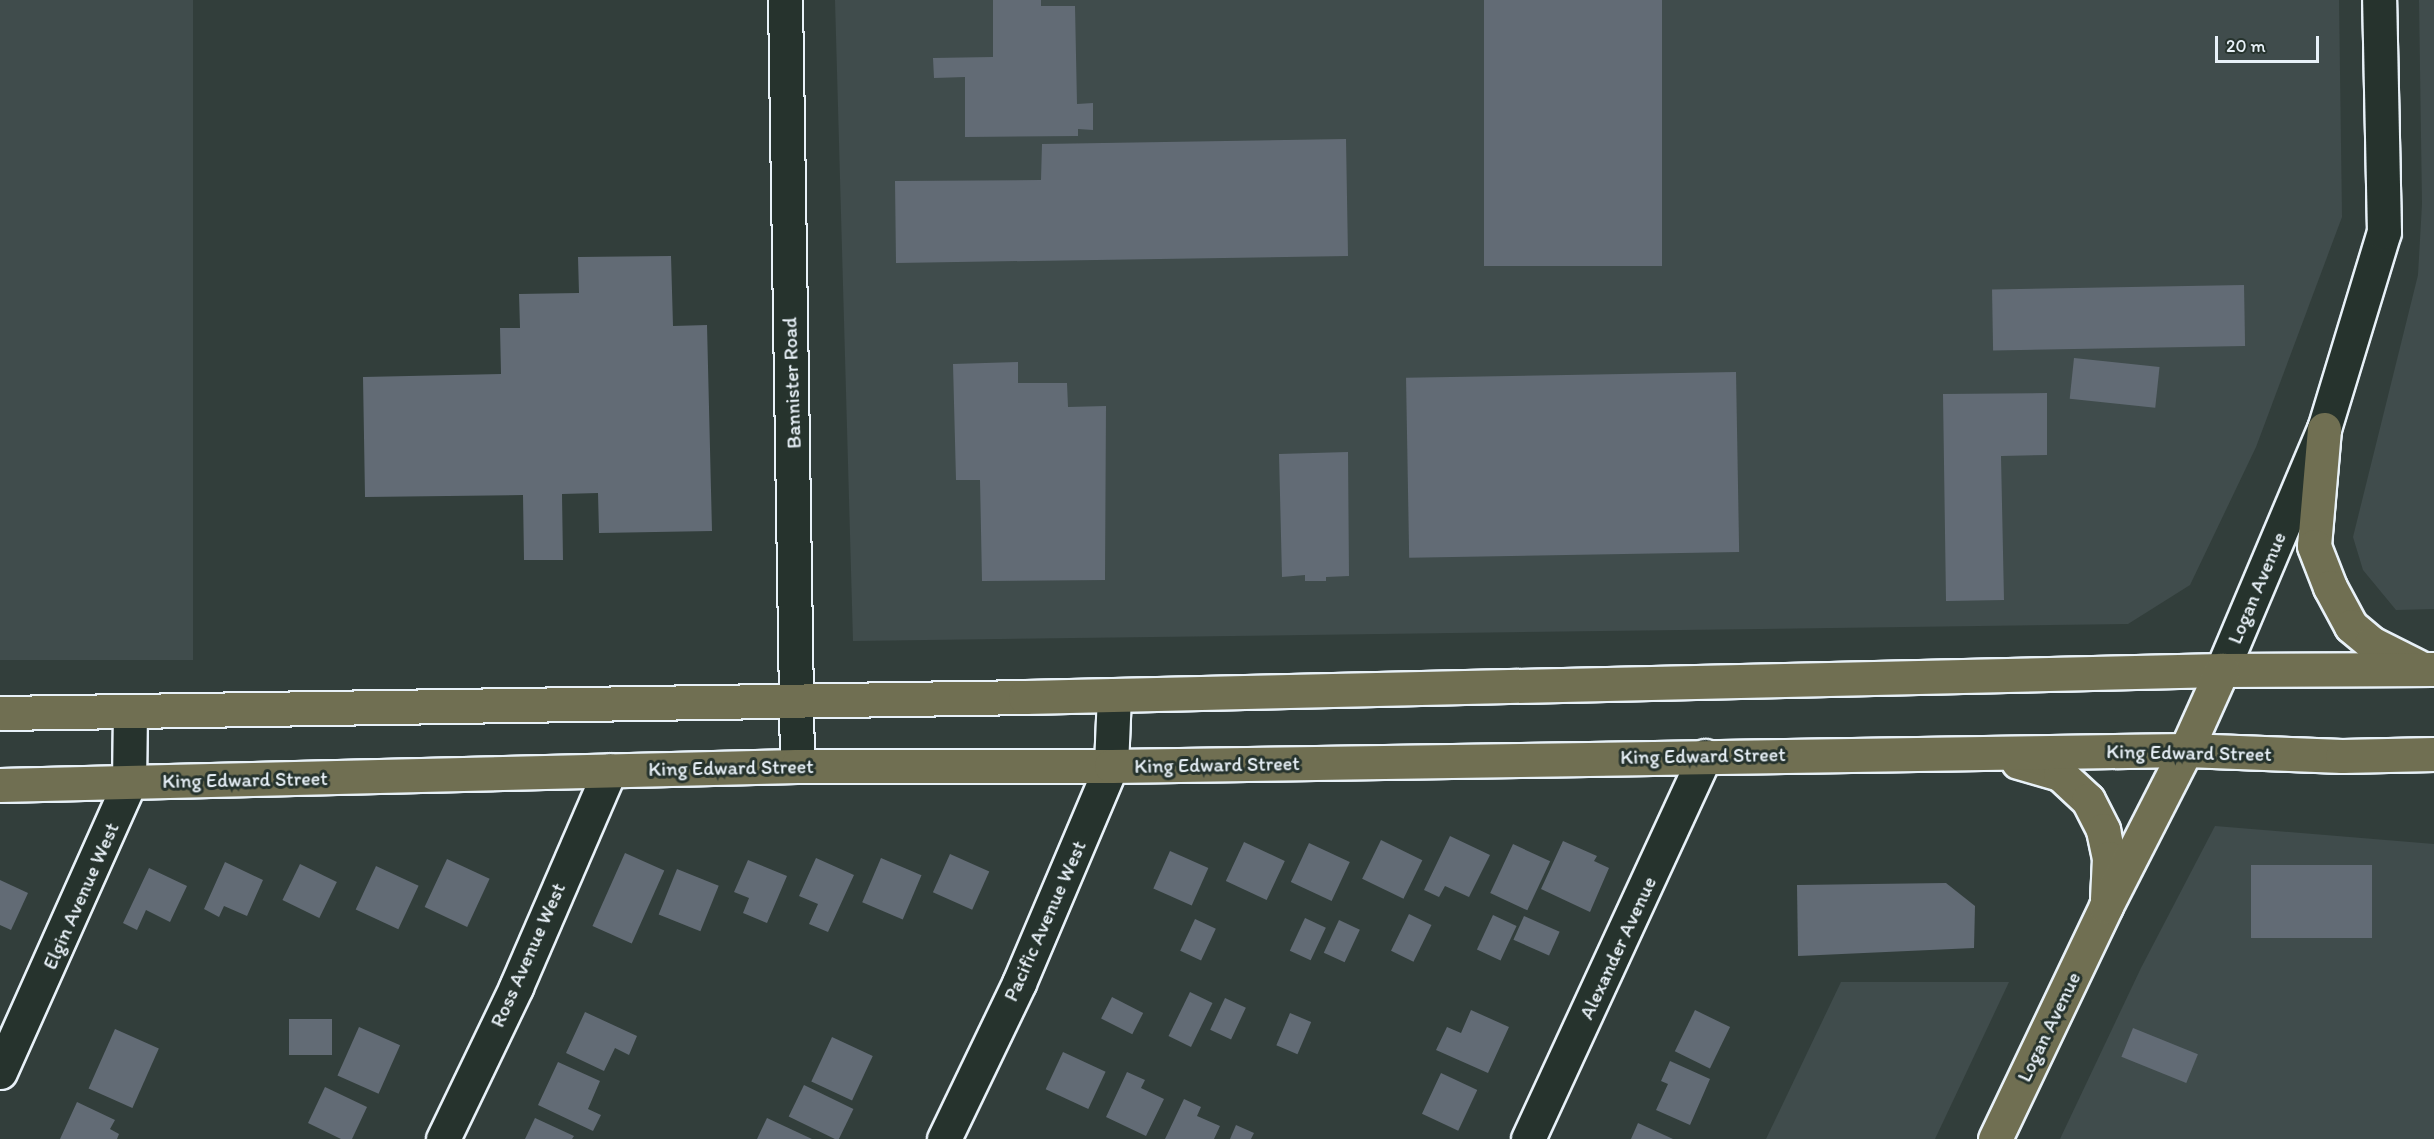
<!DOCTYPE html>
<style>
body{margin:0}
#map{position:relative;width:2434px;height:1139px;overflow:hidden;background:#323e3b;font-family:Itim,sans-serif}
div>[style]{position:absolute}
.built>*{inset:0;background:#404c4c;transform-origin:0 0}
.building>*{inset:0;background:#626b75;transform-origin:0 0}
.roads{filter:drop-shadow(2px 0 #e8f1f8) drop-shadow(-2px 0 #e8f1f8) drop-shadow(0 2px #e8f1f8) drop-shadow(0 -2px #e8f1f8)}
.minor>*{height:33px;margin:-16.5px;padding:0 16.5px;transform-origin:16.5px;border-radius:16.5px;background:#26332d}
.major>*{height:33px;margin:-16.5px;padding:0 16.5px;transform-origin:16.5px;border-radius:16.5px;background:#706f52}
span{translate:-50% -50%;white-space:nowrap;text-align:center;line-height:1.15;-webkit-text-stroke:6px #26332d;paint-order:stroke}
.street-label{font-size:20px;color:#e8f1f8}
.scale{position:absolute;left:2215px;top:36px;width:104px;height:27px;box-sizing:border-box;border:3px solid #e8f1f8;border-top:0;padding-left:8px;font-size:18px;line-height:21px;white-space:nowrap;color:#e8f1f8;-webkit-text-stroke:4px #26332d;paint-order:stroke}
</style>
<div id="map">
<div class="built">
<div style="left:0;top:0;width:193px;height:660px"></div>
<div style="clip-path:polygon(835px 0,2339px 0,2342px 217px,2256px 447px,2190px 585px,2128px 624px,853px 641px)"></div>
<div style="clip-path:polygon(2419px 0,2434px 0,2434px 609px,2396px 610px,2363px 570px,2353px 537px,2418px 275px,2422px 204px)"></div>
<div style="clip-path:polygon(2215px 826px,2434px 844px,2434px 1139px,2060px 1139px,2141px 968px)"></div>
<div style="clip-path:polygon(1841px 982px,2009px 982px,1935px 1139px,1766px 1139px)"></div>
</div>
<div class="building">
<div style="clip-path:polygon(993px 0,1041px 0,1041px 6px,1075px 6px,1077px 104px,1093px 103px,1093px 130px,1078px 129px,1078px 136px,965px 137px,965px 77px,934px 78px,933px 58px,993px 57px)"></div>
<div style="left:1484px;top:0;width:178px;height:266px"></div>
<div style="clip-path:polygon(1346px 139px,1348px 256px,896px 263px,895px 181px,1041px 180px,1042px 144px)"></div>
<div style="clip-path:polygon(671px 256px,673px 326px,707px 325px,712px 531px,599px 533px,598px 493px,562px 494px,563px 560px,524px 560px,523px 495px,365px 497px,363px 377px,501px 374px,500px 328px,520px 328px,519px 294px,579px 293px,578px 257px)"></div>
<div style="left:2244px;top:285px;width:61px;height:252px;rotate:89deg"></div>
<div style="left:2074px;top:358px;width:86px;height:41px;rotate:6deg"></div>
<div style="clip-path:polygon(1018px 362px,1018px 383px,1067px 383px,1068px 407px,1106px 406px,1105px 580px,982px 581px,980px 480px,956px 480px,953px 364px)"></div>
<div style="left:1736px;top:372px;width:180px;height:330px;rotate:89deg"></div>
<div style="clip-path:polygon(2047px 393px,2047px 455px,2001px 456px,2004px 600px,1946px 601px,1943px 394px)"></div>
<div style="clip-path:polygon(1348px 452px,1349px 576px,1326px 577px,1326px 581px,1305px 581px,1305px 575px,1282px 577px,1279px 454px)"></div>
<div style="clip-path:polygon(1450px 836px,1490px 855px,1469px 897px,1445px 886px,1439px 897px,1424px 890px)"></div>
<div style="left:1381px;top:840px;width:46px;height:43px;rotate:26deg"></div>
<div style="clip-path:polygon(1563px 841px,1597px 856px,1594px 861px,1609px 868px,1590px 912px,1541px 889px)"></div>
<div style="left:1244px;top:842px;width:45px;height:43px;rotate:25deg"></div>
<div style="left:1309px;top:843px;width:45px;height:43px;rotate:25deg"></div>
<div style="left:1513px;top:844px;width:41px;height:54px;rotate:25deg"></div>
<div style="left:1170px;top:851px;width:42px;height:41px;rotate:24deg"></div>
<div style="left:625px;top:853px;width:43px;height:80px;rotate:24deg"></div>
<div style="left:950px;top:854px;width:43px;height:42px;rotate:24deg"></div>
<div style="clip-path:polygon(816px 858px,854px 875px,828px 932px,809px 924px,818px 904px,799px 896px)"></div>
<div style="left:881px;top:858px;width:44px;height:48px;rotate:23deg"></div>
<div style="left:447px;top:859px;width:47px;height:53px;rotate:25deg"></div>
<div style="clip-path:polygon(748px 860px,787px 876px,767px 923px,743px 913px,749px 898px,734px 892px)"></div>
<div style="clip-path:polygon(225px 862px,263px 880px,247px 916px,224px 906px,219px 917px,204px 909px)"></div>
<div style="left:300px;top:864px;width:41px;height:40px;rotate:26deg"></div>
<div style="left:2372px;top:865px;width:73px;height:121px;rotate:90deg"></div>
<div style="left:376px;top:866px;width:47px;height:48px;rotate:25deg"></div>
<div style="clip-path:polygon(149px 868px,187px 886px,170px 922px,146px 910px,137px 930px,123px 923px)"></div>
<div style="left:677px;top:869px;width:45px;height:49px;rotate:22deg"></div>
<div style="clip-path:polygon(0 880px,28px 893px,11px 930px,0 925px)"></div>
<div style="clip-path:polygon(1946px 883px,1975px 906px,1974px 948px,1798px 956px,1797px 885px)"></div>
<div style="left:1409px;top:914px;width:25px;height:41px;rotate:26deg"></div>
<div style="left:1493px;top:915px;width:26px;height:38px;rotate:25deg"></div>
<div style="left:1524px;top:916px;width:39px;height:26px;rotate:24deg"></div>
<div style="left:1305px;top:918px;width:23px;height:36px;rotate:25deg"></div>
<div style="left:1195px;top:919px;width:23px;height:35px;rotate:25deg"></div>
<div style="left:1339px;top:920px;width:23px;height:36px;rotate:25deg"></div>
<div style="left:1190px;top:992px;width:25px;height:49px;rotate:26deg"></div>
<div style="left:1112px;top:997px;width:35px;height:24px;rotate:27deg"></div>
<div style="left:1225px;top:998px;width:23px;height:35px;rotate:25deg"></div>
<div style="clip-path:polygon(1471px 1010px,1509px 1027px,1488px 1073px,1436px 1050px,1447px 1027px,1461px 1033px)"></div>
<div style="left:1695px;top:1010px;width:39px;height:46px;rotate:26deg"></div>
<div style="clip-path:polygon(585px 1012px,637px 1036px,629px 1055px,615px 1048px,604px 1071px,566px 1053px)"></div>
<div style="left:1290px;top:1013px;width:23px;height:35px;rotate:23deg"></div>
<div style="left:289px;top:1019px;width:43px;height:36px"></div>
<div style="left:359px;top:1027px;width:45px;height:53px;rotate:24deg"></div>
<div style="left:2133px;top:1028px;width:70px;height:31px;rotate:22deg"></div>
<div style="left:115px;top:1029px;width:48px;height:65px;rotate:24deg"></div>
<div style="left:832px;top:1037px;width:45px;height:49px;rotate:25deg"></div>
<div style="left:1063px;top:1052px;width:47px;height:41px;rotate:25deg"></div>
<div style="clip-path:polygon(1670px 1061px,1710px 1079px,1690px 1125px,1656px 1110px,1668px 1084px,1661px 1081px)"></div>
<div style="clip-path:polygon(558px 1062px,600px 1081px,588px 1109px,601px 1115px,593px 1131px,538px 1105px)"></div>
<div style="clip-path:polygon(1127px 1072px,1145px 1080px,1141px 1088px,1164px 1099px,1146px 1136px,1106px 1117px)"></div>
<div style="left:1441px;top:1073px;width:40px;height:45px;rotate:25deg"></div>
<div style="left:804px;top:1085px;width:55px;height:35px;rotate:26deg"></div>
<div style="clip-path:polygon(325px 1087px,367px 1107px,352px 1139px,341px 1139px,308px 1123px)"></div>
<div style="clip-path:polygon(1184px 1099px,1201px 1107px,1197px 1116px,1220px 1126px,1214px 1139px,1165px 1139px)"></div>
<div style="clip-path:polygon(77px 1102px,115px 1120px,110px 1129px,119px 1134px,117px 1139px,60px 1139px)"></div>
<div style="clip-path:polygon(535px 1118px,574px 1136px,572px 1139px,525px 1139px)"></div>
<div style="clip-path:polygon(767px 1118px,812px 1139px,757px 1139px)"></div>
<div style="clip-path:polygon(1638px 1123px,1673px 1139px,1631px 1139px)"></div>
<div style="clip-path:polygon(1236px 1125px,1254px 1133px,1251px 1139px,1230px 1139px)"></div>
</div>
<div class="roads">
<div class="minor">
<div style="left:785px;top:0;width:766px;rotate:89.1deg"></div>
<div style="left:2222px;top:670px;width:262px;rotate:-67.1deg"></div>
<div style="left:2324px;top:429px;width:206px;rotate:-73.1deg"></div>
<div style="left:2384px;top:232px;width:232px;rotate:-91.2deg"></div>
<div style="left:0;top:1072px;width:316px;rotate:-65.9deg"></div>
<div style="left:129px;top:783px;width:72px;rotate:-89.2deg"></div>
<div style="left:443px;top:1139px;width:169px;rotate:-64.3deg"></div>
<div style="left:516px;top:987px;width:236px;rotate:-66.6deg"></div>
<div style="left:944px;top:1139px;width:173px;rotate:-64.3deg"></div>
<div style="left:1019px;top:983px;width:236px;rotate:-67deg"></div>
<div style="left:1111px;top:766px;width:71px;rotate:-87.6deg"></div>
<div style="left:1528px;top:1139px;width:422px;rotate:-65.2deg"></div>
</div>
<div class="major">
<div style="left:2324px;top:429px;width:117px;rotate:94.9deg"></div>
<div style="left:2314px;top:546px;width:44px;rotate:68.7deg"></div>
<div style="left:2330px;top:587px;width:44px;rotate:61.7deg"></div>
<div style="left:2351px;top:626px;width:26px;rotate:40deg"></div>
<div style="left:2371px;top:643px;width:51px;rotate:26.6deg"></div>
<div style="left:0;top:713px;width:1025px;rotate:-0.89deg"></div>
<div style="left:1025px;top:697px;width:1197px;rotate:-1.29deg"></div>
<div style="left:2222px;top:670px;width:212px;rotate:-0.3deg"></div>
<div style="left:2018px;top:762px;width:44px;rotate:15.9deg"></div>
<div style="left:2060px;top:774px;width:38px;rotate:43deg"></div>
<div style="left:2088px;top:800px;width:34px;rotate:63deg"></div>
<div style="left:2103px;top:830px;width:29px;rotate:78deg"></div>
<div style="left:2109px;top:858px;width:41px;rotate:92.8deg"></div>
<div style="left:0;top:785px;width:797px;rotate:-1.37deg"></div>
<div style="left:797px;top:766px;width:314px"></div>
<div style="left:1111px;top:766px;width:1075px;rotate:-0.85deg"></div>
<div style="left:2186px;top:750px;width:156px;rotate:2.2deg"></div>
<div style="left:2342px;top:756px;width:92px;rotate:-1.2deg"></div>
<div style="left:1995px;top:1139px;width:258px;rotate:-64.5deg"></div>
<div style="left:2106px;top:906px;width:175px;rotate:-62.9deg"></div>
<div style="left:2186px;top:750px;width:88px;rotate:-65.8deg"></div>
</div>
</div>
<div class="street-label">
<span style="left:792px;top:383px;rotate:-92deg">Bannister Road</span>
<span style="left:2257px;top:588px;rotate:-67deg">Logan Avenue</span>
<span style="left:2189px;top:753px;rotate:1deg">King Edward Street</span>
<span style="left:1703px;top:756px;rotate:-1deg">King Edward Street</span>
<span style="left:1217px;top:765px;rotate:-1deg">King Edward Street</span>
<span style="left:731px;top:768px;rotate:-1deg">King Edward Street</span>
<span style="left:245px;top:780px;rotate:-1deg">King Edward Street</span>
<span style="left:81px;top:896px;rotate:-66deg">Elgin Avenue West</span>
<span style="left:1045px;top:921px;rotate:-66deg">Pacific Avenue West</span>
<span style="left:1618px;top:948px;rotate:-65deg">Alexander Avenue</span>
<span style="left:528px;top:955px;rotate:-66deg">Ross Avenue West</span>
<span style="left:2049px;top:1027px;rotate:-64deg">Logan Avenue</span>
</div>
<div class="scale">20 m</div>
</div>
